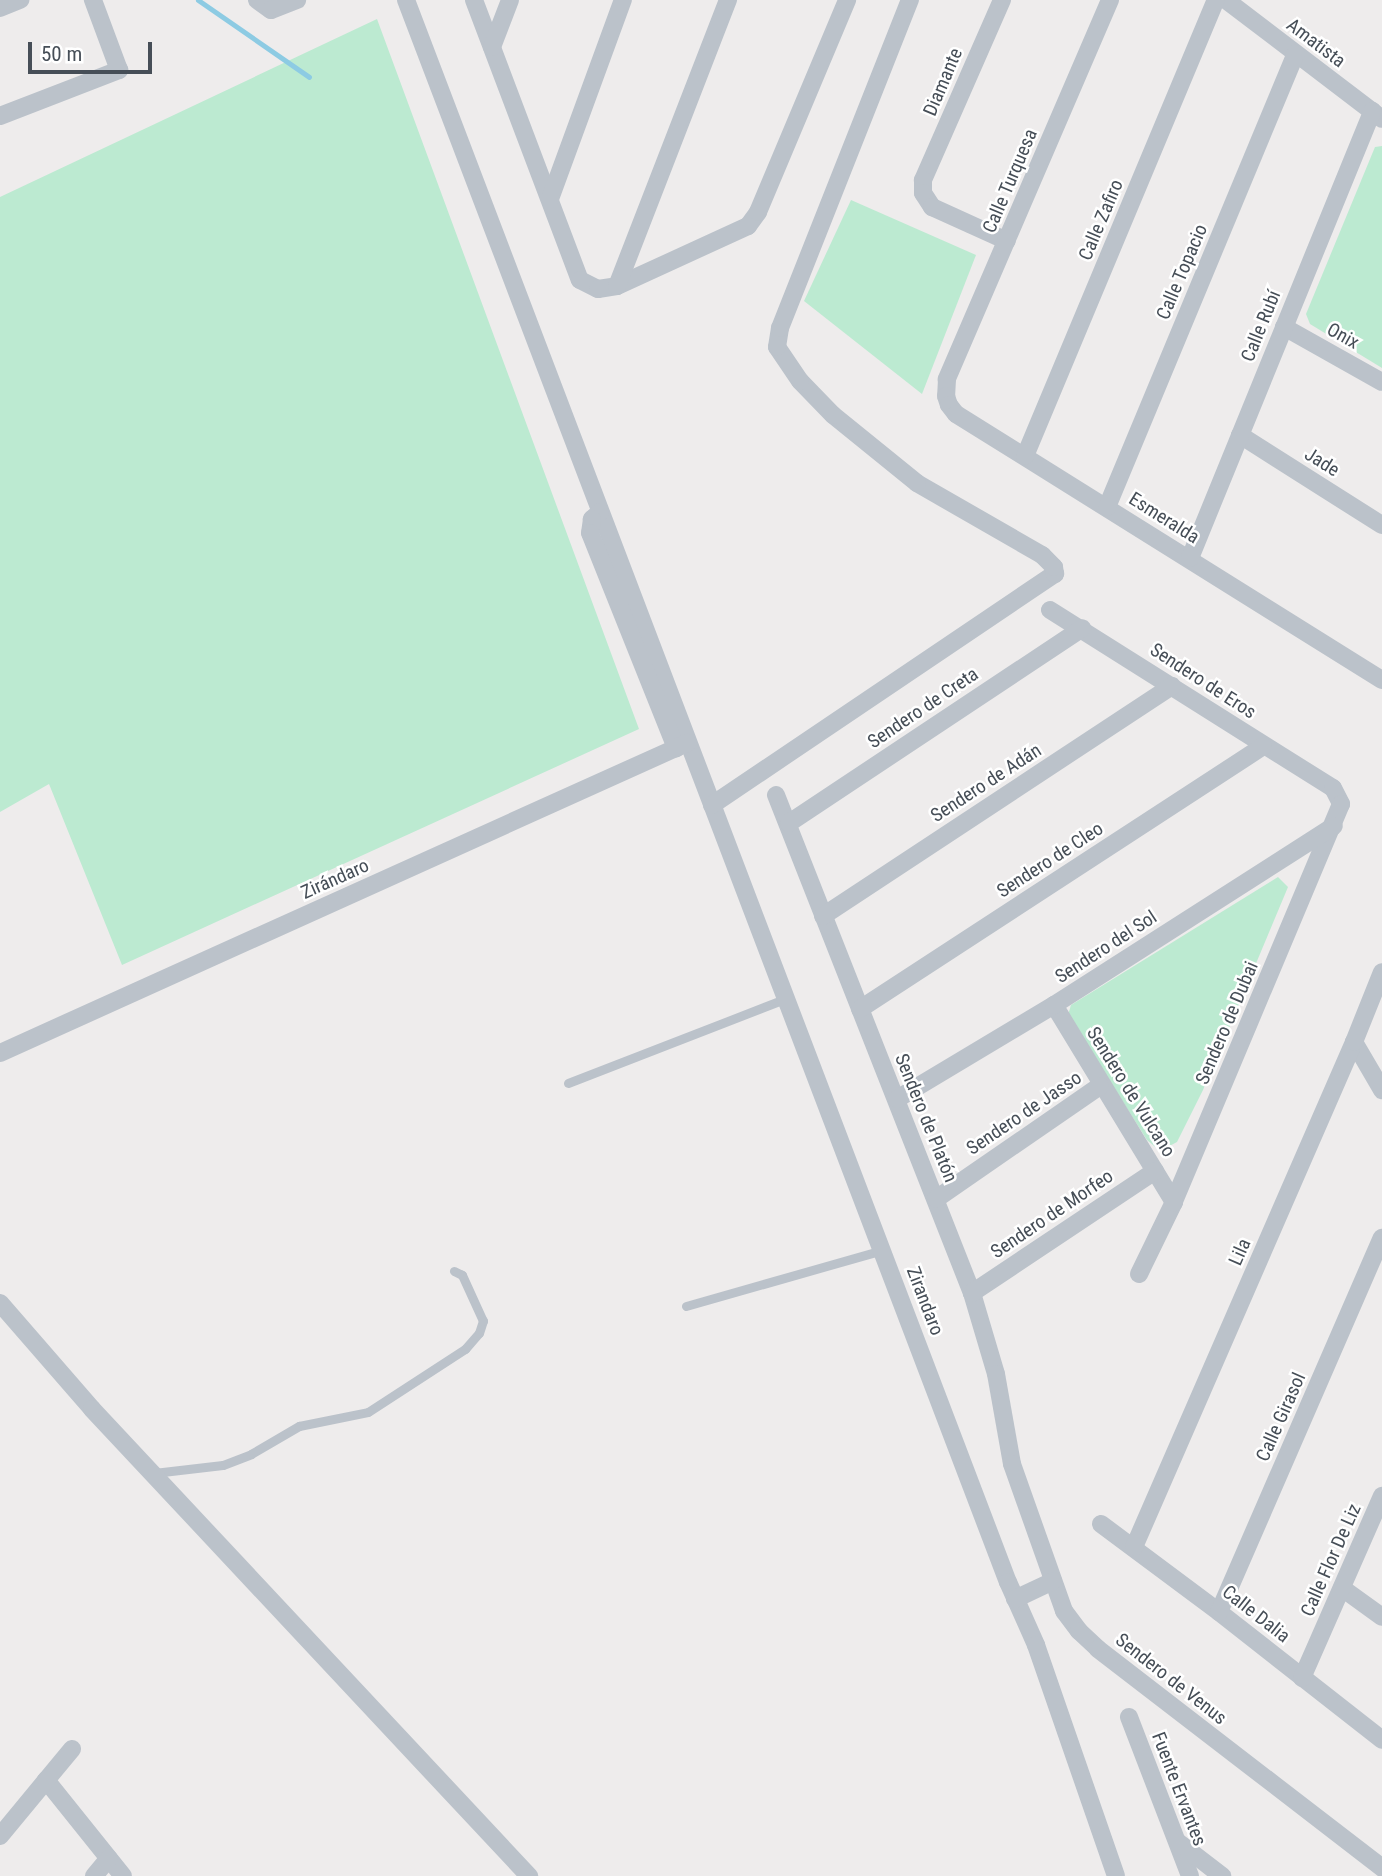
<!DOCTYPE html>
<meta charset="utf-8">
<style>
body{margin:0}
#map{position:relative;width:1382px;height:1876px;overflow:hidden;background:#eeecec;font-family:"Roboto Condensed",sans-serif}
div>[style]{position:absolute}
.green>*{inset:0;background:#bcead1}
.stream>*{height:5px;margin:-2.5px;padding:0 2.5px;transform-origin:2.5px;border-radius:2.5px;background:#8dcbe3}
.lane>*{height:9px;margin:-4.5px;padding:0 4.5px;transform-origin:4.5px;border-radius:4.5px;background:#bbc2ca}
.street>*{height:18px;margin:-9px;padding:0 9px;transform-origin:9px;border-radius:9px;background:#bbc2ca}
span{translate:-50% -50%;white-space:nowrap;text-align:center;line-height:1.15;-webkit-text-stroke:5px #fff;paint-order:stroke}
.street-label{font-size:19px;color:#464e57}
.scale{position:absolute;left:28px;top:42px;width:124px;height:32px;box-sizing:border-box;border:4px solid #464e57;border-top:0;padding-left:9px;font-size:21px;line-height:24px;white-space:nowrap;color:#464e57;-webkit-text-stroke:5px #fff;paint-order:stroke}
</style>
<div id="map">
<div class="green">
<div style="clip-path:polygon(377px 19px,639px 729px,122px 965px,49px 784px,0 812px,0 197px)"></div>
<div style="clip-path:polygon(1382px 146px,1382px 368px,1310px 324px,1306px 314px,1375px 147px)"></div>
<div style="clip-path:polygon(851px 200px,976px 255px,922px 394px,804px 301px)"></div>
<div style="clip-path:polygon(1278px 877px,1288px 887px,1203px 1090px,1177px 1142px,1160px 1151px,1147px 1140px,1068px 1015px,1071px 1005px)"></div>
</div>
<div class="stream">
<div style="left:198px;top:0;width:135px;rotate:34.7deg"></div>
</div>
<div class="lane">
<div style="left:568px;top:1083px;width:235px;rotate:-21.2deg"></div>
<div style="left:686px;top:1306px;width:205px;rotate:-15.9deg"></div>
<div style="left:154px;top:1473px;width:69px;rotate:-6.6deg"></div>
<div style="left:223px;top:1465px;width:30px;rotate:-21deg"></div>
<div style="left:251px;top:1454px;width:56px;rotate:-30.3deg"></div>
<div style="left:299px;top:1426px;width:70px;rotate:-11.5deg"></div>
<div style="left:368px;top:1412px;width:116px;rotate:-33deg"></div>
<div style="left:465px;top:1349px;width:21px;rotate:-49deg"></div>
<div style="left:479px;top:1333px;width:13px;rotate:-72deg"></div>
<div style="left:483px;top:1321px;width:51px;rotate:-114.5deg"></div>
<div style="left:462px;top:1275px;width:9px;rotate:-153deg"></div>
</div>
<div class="street">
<div style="left:257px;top:0;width:17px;rotate:36deg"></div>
<div style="left:271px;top:10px;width:28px;rotate:-21deg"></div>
<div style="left:406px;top:0;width:1693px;rotate:69.17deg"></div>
<div style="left:1008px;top:1582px;width:69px;rotate:66deg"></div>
<div style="left:1036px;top:1645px;width:244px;rotate:70.9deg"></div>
<div style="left:474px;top:0;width:299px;rotate:69.3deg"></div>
<div style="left:580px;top:280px;width:20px;rotate:27deg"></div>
<div style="left:598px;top:289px;width:19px;rotate:-9deg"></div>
<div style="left:617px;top:286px;width:144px;rotate:-24.6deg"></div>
<div style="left:748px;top:226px;width:17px;rotate:-54deg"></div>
<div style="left:758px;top:212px;width:230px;rotate:-67.2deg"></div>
<div style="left:1002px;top:0;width:197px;rotate:113.7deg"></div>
<div style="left:923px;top:180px;width:13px;rotate:90deg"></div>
<div style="left:923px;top:193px;width:17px;rotate:57deg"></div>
<div style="left:932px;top:207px;width:82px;rotate:24.4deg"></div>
<div style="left:1110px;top:0;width:413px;rotate:113.3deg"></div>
<div style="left:947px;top:379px;width:17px;rotate:93deg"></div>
<div style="left:946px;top:396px;width:9px;rotate:72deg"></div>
<div style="left:949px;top:405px;width:11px;rotate:52deg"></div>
<div style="left:956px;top:414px;width:502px;rotate:31.98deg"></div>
<div style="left:1226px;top:0;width:196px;rotate:37.3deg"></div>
<div style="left:0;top:8px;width:22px;rotate:-22deg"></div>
<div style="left:492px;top:47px;width:50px;rotate:-69deg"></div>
<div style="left:0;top:116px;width:128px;rotate:-21.1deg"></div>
<div style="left:119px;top:70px;width:75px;rotate:-110.4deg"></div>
<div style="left:550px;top:199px;width:212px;rotate:-69.9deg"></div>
<div style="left:617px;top:286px;width:307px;rotate:-68.8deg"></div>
<div style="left:1284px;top:327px;width:112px;rotate:29.3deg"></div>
<div style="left:1240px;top:435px;width:168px;rotate:32.4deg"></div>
<div style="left:1025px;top:456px;width:494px;rotate:-67.3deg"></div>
<div style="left:1107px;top:507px;width:491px;rotate:-67.4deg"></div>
<div style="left:600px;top:512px;width:11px;rotate:139deg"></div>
<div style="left:592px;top:519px;width:14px;rotate:98deg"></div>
<div style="left:590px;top:533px;width:232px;rotate:68.2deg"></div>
<div style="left:1190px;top:558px;width:483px;rotate:-67.8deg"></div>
<div style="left:1050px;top:610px;width:334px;rotate:32.2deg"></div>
<div style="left:1333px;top:788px;width:18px;rotate:63deg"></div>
<div style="left:1341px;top:804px;width:432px;rotate:112.8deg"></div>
<div style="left:1174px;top:1202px;width:80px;rotate:115.9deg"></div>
<div style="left:776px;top:795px;width:535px;rotate:68.52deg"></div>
<div style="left:972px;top:1293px;width:84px;rotate:73.5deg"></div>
<div style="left:996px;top:1374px;width:91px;rotate:79.9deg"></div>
<div style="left:1012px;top:1464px;width:156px;rotate:70.5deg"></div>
<div style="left:1064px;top:1611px;width:25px;rotate:53deg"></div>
<div style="left:1079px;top:1631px;width:26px;rotate:43deg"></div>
<div style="left:1098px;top:1649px;width:359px;rotate:37.6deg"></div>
<div style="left:712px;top:805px;width:414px;rotate:-34deg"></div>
<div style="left:1055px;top:574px;width:7px;rotate:-98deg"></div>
<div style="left:1054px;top:567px;width:17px;rotate:-135deg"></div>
<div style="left:1042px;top:555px;width:144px;rotate:-150.1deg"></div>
<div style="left:917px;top:483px;width:108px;rotate:-141deg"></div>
<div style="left:833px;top:415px;width:47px;rotate:-134.1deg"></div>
<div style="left:800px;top:381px;width:41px;rotate:-124.1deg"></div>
<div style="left:777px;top:347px;width:19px;rotate:-81deg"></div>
<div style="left:780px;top:328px;width:353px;rotate:-68.4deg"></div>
<div style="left:789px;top:823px;width:352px;rotate:-33.6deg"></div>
<div style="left:823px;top:916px;width:418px;rotate:-33.4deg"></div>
<div style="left:1054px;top:1005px;width:231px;rotate:58.7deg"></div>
<div style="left:860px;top:1009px;width:481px;rotate:-33.1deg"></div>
<div style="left:1354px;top:1042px;width:56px;rotate:59.7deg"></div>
<div style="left:0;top:1053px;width:754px;rotate:-24.29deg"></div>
<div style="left:897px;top:1099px;width:183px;rotate:-30.9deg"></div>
<div style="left:1054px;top:1005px;width:332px;rotate:-32.6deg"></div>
<div style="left:936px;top:1199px;width:199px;rotate:-34.6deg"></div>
<div style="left:972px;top:1293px;width:220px;rotate:-33.7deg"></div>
<div style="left:0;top:1303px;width:140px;rotate:49deg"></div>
<div style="left:92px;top:1409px;width:640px;rotate:46.9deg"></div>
<div style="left:1101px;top:1524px;width:147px;rotate:36.7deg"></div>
<div style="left:1219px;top:1612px;width:207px;rotate:38.1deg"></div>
<div style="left:1134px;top:1547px;width:551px;rotate:-66.46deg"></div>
<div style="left:1354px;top:1042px;width:75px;rotate:-68.2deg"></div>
<div style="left:1342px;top:1588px;width:49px;rotate:35.9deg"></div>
<div style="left:1015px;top:1599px;width:42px;rotate:-25.3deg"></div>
<div style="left:1219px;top:1612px;width:408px;rotate:-66.5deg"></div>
<div style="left:1302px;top:1678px;width:199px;rotate:-66.3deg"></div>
<div style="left:1129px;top:1717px;width:170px;rotate:69deg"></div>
<div style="left:46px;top:1780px;width:123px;rotate:51.3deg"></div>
<div style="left:0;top:1836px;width:113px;rotate:-50.4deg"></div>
<div style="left:1178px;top:1842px;width:56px;rotate:37.7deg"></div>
<div style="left:94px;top:1876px;width:23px;rotate:-50deg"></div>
</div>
<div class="street-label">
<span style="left:1316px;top:43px;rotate:37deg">Amatista</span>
<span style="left:943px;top:82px;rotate:-67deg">Diamante</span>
<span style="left:1010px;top:181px;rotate:-67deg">Calle Turquesa</span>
<span style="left:1101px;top:220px;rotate:-67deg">Calle Zafiro</span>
<span style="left:1182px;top:272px;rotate:-67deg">Calle Topacio</span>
<span style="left:1261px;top:326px;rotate:-68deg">Calle Rubí</span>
<span style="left:1343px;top:336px;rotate:29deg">Onix</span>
<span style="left:1322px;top:462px;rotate:32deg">Jade</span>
<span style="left:1164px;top:518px;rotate:32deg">Esmeralda</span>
<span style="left:1203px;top:681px;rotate:33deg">Sendero de Eros</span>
<span style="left:923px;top:708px;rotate:-34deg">Sendero de Creta</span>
<span style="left:986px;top:783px;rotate:-33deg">Sendero de Adán</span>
<span style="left:1050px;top:860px;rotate:-33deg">Sendero de Cleo</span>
<span style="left:335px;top:879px;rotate:-24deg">Zirándaro</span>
<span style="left:1106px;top:947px;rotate:-33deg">Sendero del Sol</span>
<span style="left:1227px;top:1023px;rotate:-67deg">Sendero de Dubai</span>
<span style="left:1131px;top:1092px;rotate:58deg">Sendero de Vulcano</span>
<span style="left:1024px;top:1113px;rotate:-34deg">Sendero de Jasso</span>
<span style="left:926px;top:1118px;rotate:68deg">Sendero de Platón</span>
<span style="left:1052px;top:1214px;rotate:-34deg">Sendero de Morfeo</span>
<span style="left:1240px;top:1252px;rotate:-66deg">Lila</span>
<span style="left:925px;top:1301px;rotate:69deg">Zirandaro</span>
<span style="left:1281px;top:1417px;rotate:-66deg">Calle Girasol</span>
<span style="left:1331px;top:1560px;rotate:-66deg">Calle Flor De Liz</span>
<span style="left:1256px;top:1614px;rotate:38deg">Calle Dalia</span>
<span style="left:1171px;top:1679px;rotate:38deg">Sendero de Venus</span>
<span style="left:1179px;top:1789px;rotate:69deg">Fuente Ervantes</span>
</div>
<div class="scale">50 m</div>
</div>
